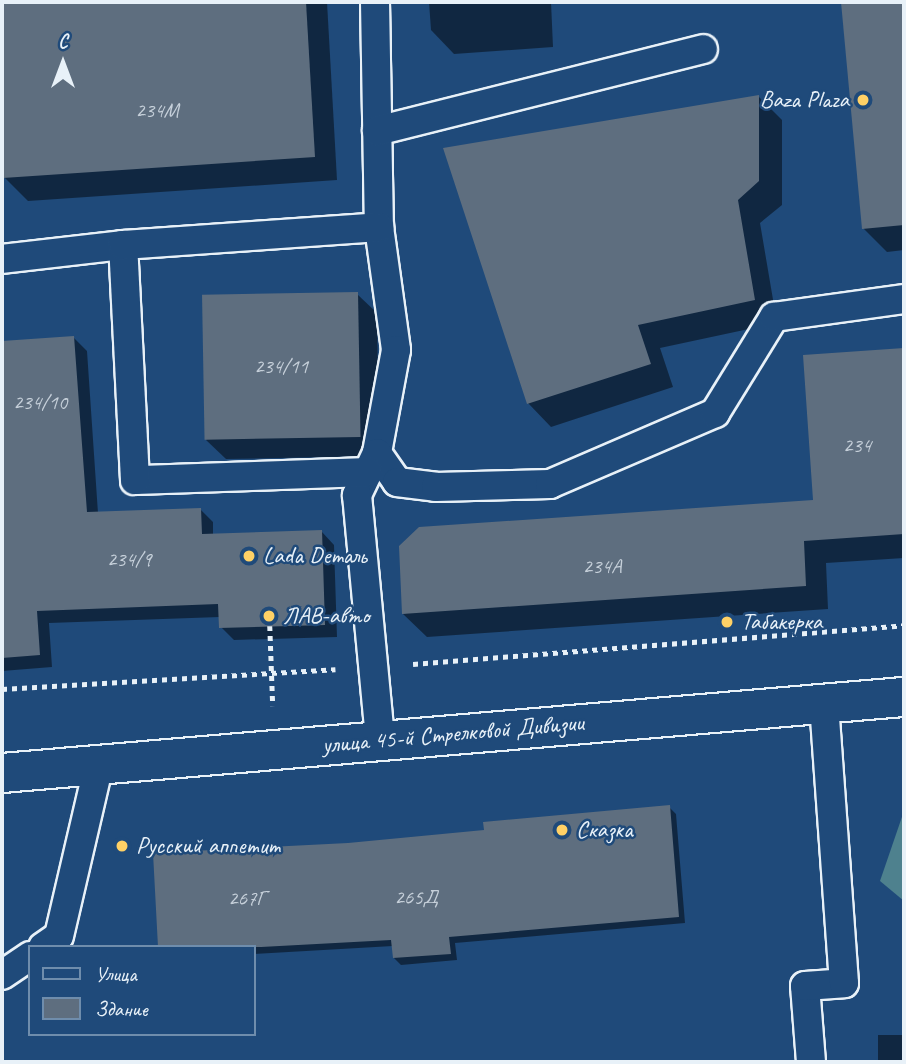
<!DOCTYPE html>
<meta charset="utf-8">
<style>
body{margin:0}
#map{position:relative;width:906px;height:1064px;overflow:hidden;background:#1f4a7a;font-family:Caveat,sans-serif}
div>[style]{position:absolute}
.green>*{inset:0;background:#4e818e}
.shadow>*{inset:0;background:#0007;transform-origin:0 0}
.building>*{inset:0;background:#5e6e7f;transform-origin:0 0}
.path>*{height:4.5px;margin-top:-2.25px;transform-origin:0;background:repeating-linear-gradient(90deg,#e8f1f8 0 5px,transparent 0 10px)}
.roads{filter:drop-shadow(2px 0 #e8f1f8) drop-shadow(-2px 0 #e8f1f8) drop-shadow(0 2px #e8f1f8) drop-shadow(0 -2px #e8f1f8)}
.lane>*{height:28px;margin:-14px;padding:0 14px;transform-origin:14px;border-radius:14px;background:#1f4a7a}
.secondary>*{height:38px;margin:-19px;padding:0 19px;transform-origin:19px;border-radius:19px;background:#1f4a7a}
.dots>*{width:19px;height:19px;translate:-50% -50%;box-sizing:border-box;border:4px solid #1f4a7a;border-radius:50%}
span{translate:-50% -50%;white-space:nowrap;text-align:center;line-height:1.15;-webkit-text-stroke:5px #1f4a7a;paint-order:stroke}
.number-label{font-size:21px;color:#c6d0da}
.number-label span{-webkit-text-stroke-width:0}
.poi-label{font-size:24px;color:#e8f1f8}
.right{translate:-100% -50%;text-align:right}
.left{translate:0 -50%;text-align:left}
.street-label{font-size:24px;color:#e8f1f8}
.frame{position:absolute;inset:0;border:4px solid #e8f1f8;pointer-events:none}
.legend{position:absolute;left:28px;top:945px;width:228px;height:91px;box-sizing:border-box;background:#1f4a7a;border:2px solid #6f8dac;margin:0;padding:9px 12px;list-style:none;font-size:21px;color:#e8f1f8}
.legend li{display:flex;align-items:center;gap:14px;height:35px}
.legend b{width:35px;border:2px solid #6f8dac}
.north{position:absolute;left:28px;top:28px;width:70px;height:70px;-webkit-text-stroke:5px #1f4a7a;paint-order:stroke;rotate:0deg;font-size:19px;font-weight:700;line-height:28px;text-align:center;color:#e8f1f8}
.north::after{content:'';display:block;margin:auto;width:24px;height:32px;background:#e8f1f8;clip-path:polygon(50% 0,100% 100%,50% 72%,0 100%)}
</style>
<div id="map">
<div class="green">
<div style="clip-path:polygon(904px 811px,904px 901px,880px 881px)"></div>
</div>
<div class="shadow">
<div style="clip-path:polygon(3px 2px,327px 2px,337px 180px,28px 201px,4px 177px)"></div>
<div style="clip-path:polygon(429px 2px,551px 2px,553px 47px,454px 54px,431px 30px)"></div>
<div style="clip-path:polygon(842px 2px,904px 2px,904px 250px,887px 252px,864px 229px)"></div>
<div style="clip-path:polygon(759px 97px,782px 120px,782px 205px,760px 223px,777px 323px,660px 348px,673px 387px,551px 427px,528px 403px)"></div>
<div style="clip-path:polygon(357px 294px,377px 313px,379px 456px,226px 459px,206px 440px)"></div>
<div style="clip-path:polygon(74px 338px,87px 351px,98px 513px,200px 509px,213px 522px,213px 535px,322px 532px,334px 545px,337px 637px,234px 640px,221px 627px,220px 617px,49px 623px,52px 667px,2px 671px,2px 343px)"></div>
<div style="clip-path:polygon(904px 350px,904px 558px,826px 563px,828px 609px,427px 637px,403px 614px,815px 501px,805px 357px)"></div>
<div style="clip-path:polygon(669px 807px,676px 814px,685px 923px,455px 943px,457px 960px,401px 965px,394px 958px,393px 946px,254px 954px,254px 947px,348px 845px,486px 831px)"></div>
<div style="left:904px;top:1035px;width:27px;height:26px;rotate:90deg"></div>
</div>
<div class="building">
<div style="clip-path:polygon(2px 2px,306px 2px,315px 157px,3px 178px)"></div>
<div style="clip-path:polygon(841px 2px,904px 2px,904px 225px,862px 229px)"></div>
<div style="clip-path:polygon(759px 95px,759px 181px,738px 200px,755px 300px,638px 325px,651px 364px,527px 404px,443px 148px)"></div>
<div style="left:358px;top:292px;width:145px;height:156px;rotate:89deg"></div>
<div style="clip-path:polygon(74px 336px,87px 512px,201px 508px,202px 534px,322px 530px,325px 625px,219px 628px,218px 604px,37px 611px,40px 655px,2px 658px,2px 341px)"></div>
<div style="clip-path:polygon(904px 348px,904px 534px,804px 541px,806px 586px,402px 614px,399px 546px,419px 527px,813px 500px,803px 355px)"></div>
<div style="clip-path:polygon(670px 805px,679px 917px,449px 937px,451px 954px,393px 958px,391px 940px,261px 947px,158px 947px,153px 853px,348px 843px,484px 830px,483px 822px)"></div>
</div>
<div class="path">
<div style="left:270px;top:626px;width:80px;rotate:87.9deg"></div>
<div style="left:413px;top:664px;width:493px;rotate:-4.5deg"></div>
<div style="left:2px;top:689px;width:334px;rotate:-3.4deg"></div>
</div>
<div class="roads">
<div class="lane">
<div style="left:375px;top:2px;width:225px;rotate:89deg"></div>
<div style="left:379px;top:227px;width:124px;rotate:82.1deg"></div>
<div style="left:396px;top:350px;width:105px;rotate:100.5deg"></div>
<div style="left:377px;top:453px;width:47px;rotate:115.5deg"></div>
<div style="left:357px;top:495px;width:246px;rotate:84.6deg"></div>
<div style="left:377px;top:131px;width:336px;rotate:-14.1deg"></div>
<div style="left:2px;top:259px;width:122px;rotate:-6.6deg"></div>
<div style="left:377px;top:453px;width:35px;rotate:55deg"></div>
<div style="left:397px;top:482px;width:39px;rotate:7deg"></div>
<div style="left:436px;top:487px;width:114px;rotate:-1.5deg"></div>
<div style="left:550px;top:484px;width:180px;rotate:-23.3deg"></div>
<div style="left:715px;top:413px;width:113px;rotate:-58.4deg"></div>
<div style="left:774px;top:317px;width:131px;rotate:-7.9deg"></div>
<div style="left:368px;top:472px;width:233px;rotate:178deg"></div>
<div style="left:135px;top:480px;width:235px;rotate:-92.9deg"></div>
<div style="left:123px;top:245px;width:257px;rotate:-4deg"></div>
<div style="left:43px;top:947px;width:19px;rotate:-35deg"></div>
<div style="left:59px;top:936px;width:177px;rotate:-76.9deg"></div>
<div style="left:2px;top:975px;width:34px;rotate:-34deg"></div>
<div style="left:811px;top:1062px;width:76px;rotate:-94.5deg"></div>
<div style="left:805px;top:986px;width:39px;rotate:-4deg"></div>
<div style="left:844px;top:983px;width:282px;rotate:-94.1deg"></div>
</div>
<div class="secondary">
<div style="left:2px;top:773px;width:905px;rotate:-4.82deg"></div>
</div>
</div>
<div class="dots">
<div style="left:863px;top:100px;background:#ffd166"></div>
<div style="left:249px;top:556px;background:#ffd166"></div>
<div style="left:269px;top:616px;background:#ffd166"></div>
<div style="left:727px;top:622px;background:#ffd166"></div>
<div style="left:562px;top:830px;background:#ffd166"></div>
<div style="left:122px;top:846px;background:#ffd166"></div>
</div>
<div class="number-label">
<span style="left:157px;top:110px">234М</span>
<span style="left:281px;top:366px">234/11</span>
<span style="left:40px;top:402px">234/10</span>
<span style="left:857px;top:445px">234</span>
<span style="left:129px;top:559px">234/9</span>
<span style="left:602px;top:566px">234А</span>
<span style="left:416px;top:897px">265Д</span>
<span style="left:247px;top:898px">267Г</span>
</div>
<div class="poi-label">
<span class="right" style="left:849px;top:100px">Baza Plaza</span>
<span class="left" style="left:263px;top:556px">Lada Dеталь</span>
<span class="left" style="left:283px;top:616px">ЛАВ-авто</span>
<span class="left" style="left:741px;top:622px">Табакерка</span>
<span class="left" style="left:576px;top:830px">Сказка</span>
<span class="left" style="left:136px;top:846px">Русский аппетит</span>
</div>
<div class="street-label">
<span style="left:453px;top:734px;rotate:-5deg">улица 45-й Стрелковой Дивизии</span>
</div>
<div class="frame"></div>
<ul class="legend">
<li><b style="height:9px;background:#1f4a7a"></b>Улица</li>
<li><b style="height:19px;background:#5e6e7f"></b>Здание</li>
</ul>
<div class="north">С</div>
</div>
